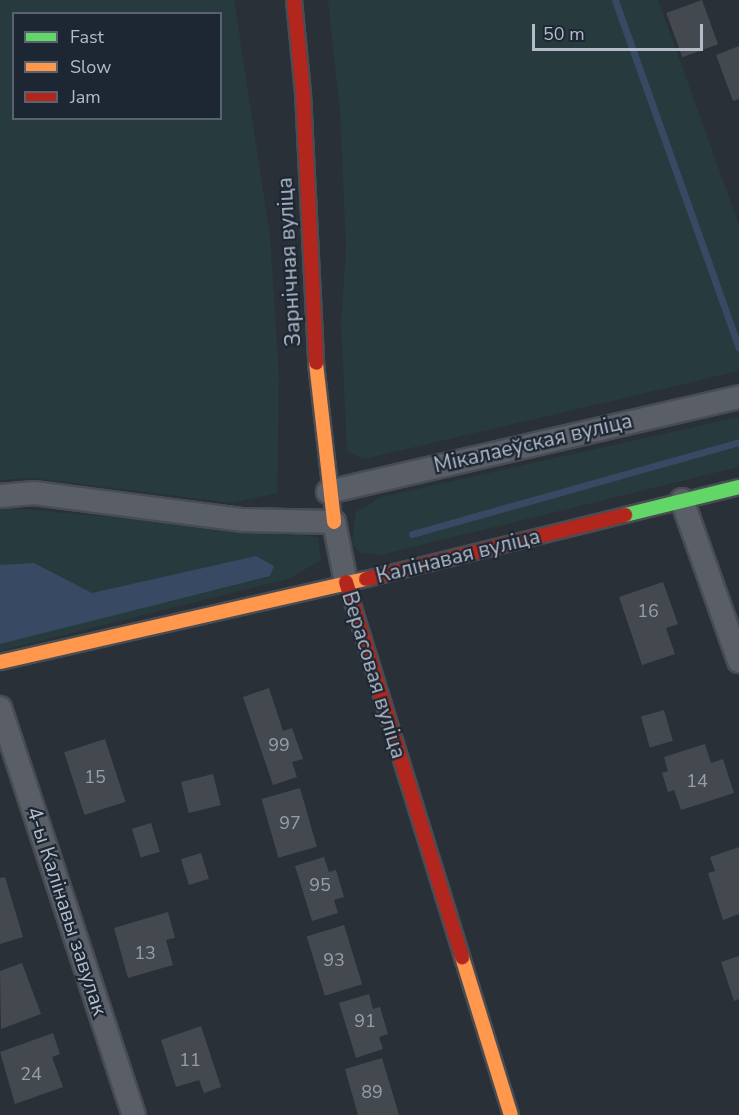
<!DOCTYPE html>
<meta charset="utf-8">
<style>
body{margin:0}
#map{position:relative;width:739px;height:1115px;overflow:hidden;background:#2a3038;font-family:"Nunito Sans",sans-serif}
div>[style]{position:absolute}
.green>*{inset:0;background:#273a3e}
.water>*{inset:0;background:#384963}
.stream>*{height:7px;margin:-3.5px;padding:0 3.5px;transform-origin:3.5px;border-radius:3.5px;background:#384963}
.building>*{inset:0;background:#444950;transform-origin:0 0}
.roads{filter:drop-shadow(2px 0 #484c53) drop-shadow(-2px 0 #484c53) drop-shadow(0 2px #484c53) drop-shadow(0 -2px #484c53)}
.street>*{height:22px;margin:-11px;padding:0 11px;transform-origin:11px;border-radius:11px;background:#5a5e66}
.fast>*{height:14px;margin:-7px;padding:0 7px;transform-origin:7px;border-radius:7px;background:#63d668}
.slow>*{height:14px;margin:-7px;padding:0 7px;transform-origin:7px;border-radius:7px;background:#ff974d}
.jam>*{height:14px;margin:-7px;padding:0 7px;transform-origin:7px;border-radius:7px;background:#b3261e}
span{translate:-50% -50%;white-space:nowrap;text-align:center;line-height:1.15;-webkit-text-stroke:4.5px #1d2633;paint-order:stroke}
.number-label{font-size:18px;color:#989fab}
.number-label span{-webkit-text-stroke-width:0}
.street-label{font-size:21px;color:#b4bcc9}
.legend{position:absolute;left:12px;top:12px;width:210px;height:108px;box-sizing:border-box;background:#1d2633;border:2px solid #59626f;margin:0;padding:8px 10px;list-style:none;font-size:18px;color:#b4bcc9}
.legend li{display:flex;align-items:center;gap:12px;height:30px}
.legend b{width:30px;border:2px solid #59626f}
.scale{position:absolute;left:532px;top:24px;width:171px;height:27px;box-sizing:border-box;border:3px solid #b4bcc9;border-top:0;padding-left:8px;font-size:18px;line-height:21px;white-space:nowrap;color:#b4bcc9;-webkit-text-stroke:4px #1d2633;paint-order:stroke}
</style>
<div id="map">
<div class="green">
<div style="clip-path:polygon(evenodd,0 0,234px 0,270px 236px,279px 378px,277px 493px,232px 503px,31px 478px,0 480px,0 0,14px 14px,220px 14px,220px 118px,14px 118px,14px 14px)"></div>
<div style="clip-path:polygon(328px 0,658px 0,739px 225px,739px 371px,364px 459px,347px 451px,341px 324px,346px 248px,340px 111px)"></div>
<div style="clip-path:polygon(739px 417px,739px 467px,380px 555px,361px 553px,352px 544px,356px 512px,381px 497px)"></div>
<div style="clip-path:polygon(0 507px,300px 534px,318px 538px,321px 560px,291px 578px,0 651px)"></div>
</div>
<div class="water">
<div style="clip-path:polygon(256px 556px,274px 566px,270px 576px,0 644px,0 565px,34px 563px,92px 593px)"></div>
</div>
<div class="stream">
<div style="left:615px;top:0;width:369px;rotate:70.4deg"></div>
<div style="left:412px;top:534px;width:340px;rotate:-15.7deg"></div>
</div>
<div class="building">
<div style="left:702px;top:0;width:47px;height:38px;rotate:70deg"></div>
<div style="clip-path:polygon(739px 46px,739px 99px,733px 101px,716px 55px)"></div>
<div style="clip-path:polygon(663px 582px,678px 624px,666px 628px,675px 654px,642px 665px,619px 597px)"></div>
<div style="clip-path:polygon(269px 688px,283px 731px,292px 728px,303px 759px,292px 762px,297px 777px,273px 785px,243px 697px)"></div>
<div style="left:664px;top:710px;width:32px;height:24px;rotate:74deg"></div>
<div style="left:105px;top:739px;width:66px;height:43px;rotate:72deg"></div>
<div style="clip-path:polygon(705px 744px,711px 763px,723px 759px,734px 793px,681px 810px,674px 790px,668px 792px,662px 773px,668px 771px,664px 757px)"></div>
<div style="left:213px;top:774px;width:32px;height:33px;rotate:76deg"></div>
<div style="left:300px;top:788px;width:61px;height:40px;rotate:74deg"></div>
<div style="left:151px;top:823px;width:30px;height:20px;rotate:73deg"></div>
<div style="clip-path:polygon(739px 847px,739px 914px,723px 920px,708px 873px,715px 871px,710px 857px)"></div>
<div style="left:201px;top:853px;width:27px;height:21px;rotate:73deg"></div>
<div style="clip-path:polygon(324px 857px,329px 872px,336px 870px,344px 897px,334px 900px,338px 913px,312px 921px,295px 866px)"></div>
<div style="clip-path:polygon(5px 877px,23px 937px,0 944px,0 878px)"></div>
<div style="clip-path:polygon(168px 912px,175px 938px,166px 940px,173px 965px,128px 978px,114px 928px)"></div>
<div style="left:344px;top:925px;width:62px;height:39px;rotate:73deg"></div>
<div style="clip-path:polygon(739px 956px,739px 999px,734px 1001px,721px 962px)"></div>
<div style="clip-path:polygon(22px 963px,41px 1014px,1px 1029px,0 971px)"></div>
<div style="clip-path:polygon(369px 994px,373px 1009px,380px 1007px,388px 1034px,379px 1037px,383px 1049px,356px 1058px,339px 1003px)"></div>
<div style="clip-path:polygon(201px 1026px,221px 1087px,204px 1093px,199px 1080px,176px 1087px,161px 1040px)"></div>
<div style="clip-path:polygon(53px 1033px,60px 1054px,52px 1057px,63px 1087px,15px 1104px,0 1052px)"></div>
<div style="clip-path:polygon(382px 1058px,399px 1115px,358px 1115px,345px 1069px)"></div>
</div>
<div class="roads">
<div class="street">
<div style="left:328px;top:492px;width:422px;rotate:-13deg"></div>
<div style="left:0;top:496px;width:34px;rotate:-5deg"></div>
<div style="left:34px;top:493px;width:211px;rotate:7.4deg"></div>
<div style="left:243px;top:520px;width:91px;rotate:1.3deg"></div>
<div style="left:334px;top:522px;width:61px;rotate:78.7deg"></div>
<div style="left:682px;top:500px;width:171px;rotate:70.5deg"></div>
<div style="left:0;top:708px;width:428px;rotate:71.8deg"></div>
</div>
<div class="fast">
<div style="left:625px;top:515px;width:117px;rotate:-13.8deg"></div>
</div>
<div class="slow">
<div style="left:316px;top:363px;width:160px;rotate:83.5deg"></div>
<div style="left:0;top:662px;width:375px;rotate:-12.8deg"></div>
<div style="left:462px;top:957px;width:165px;rotate:72.8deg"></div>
</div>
<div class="jam">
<div style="left:294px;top:0;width:93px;rotate:84.5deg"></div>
<div style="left:303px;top:93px;width:270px;rotate:87.2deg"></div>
<div style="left:366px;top:579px;width:267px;rotate:-13.9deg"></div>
<div style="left:346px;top:582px;width:393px;rotate:72.8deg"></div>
</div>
</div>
<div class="number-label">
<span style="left:648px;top:611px">16</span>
<span style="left:279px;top:745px">99</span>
<span style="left:95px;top:777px">15</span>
<span style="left:697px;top:781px">14</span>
<span style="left:290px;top:823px">97</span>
<span style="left:320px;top:885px">95</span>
<span style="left:145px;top:953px">13</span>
<span style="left:334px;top:960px">93</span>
<span style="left:365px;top:1021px">91</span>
<span style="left:190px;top:1060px">11</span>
<span style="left:31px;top:1074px">24</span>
<span style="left:372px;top:1092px">89</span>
</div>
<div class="street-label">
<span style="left:289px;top:262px;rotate:-93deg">Зарнічная вуліца</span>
<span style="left:533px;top:443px;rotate:-13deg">Мікалаеўская вуліца</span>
<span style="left:458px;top:556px;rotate:-14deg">Калінавая вуліца</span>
<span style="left:374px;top:675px;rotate:73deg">Верасовая вуліца</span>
<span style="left:67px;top:911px;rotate:72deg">4-ы Калінавы завулак</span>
</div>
<ul class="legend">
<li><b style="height:8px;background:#63d668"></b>Fast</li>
<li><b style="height:8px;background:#ff974d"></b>Slow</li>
<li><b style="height:8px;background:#b3261e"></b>Jam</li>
</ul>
<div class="scale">50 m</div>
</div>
